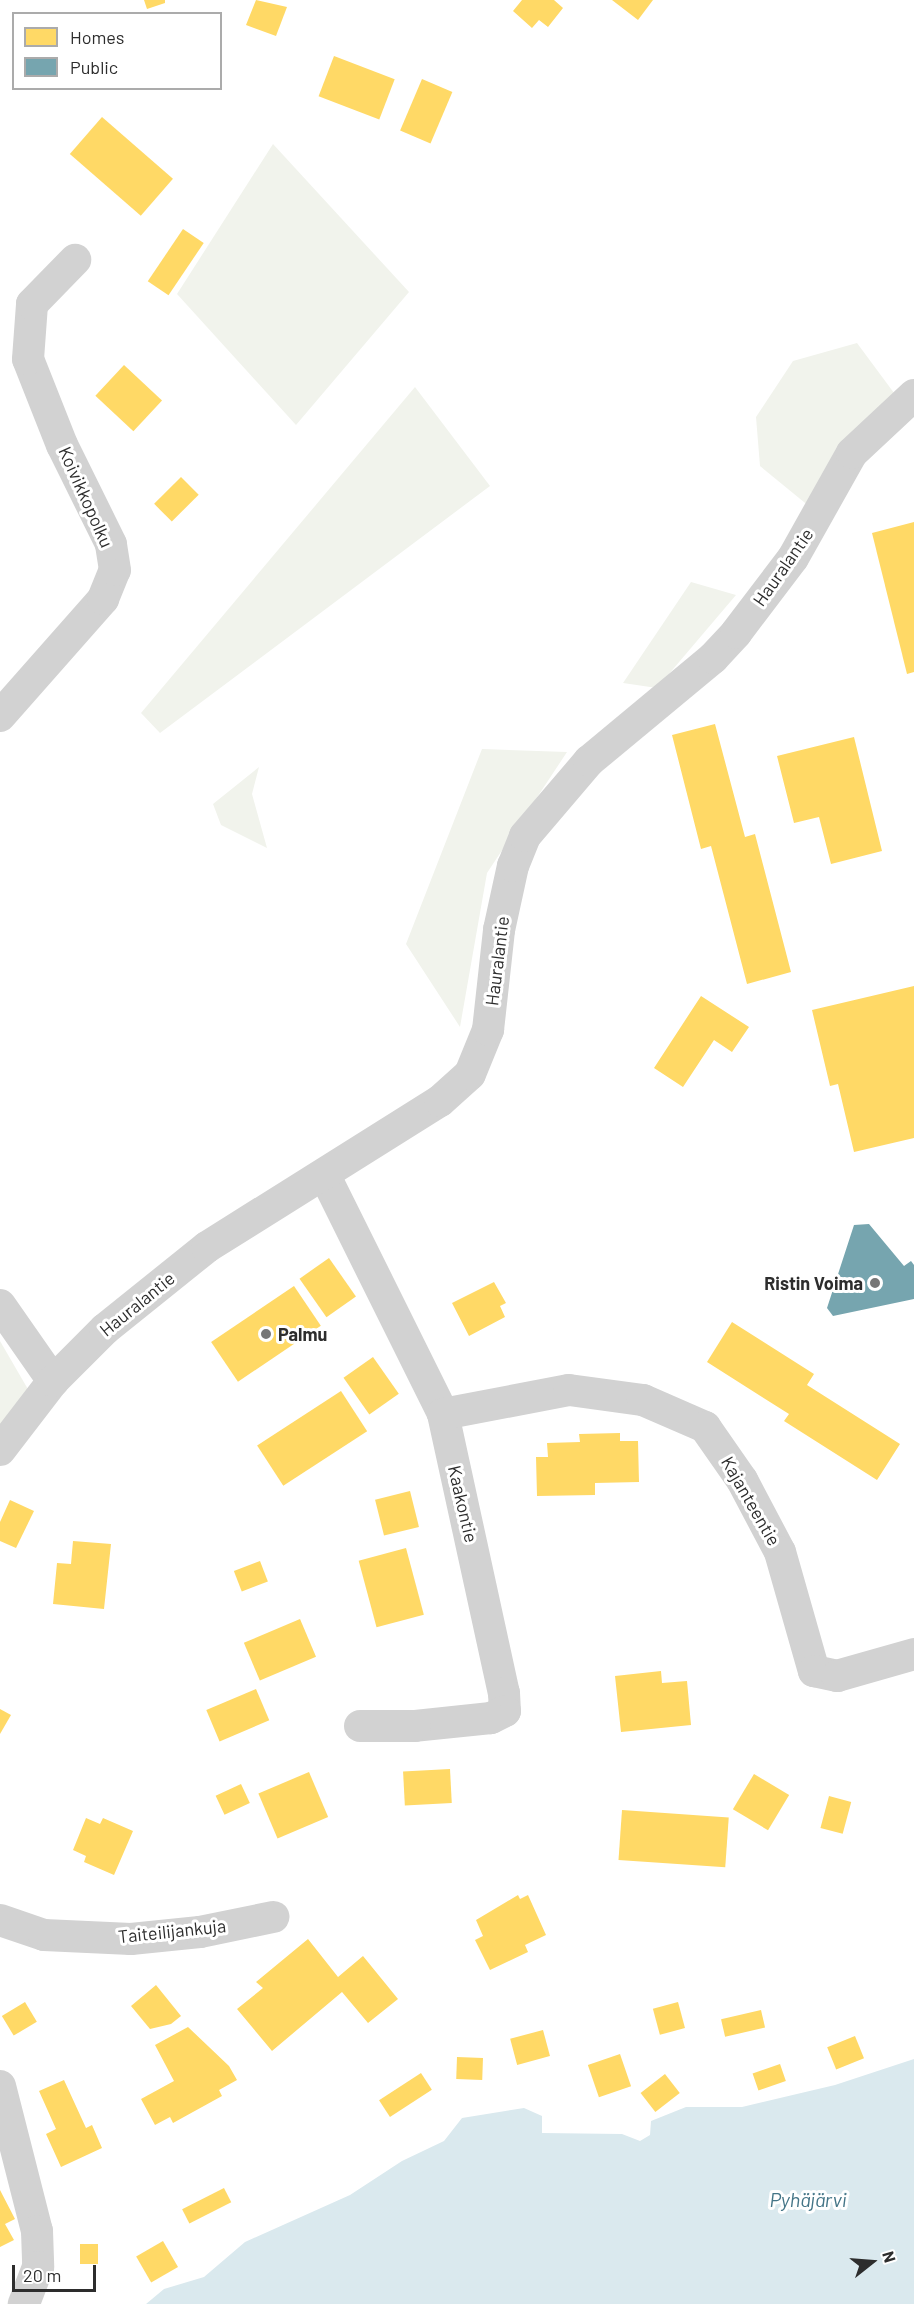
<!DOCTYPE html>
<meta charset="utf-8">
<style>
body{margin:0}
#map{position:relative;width:914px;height:2304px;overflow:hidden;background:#fff;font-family:Barlow,sans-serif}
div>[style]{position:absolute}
.green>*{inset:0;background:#f1f3ec}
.water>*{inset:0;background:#dae9ee}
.homes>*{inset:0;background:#ffd966;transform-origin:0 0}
.public>*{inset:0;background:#76a5af}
.minor>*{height:32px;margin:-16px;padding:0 16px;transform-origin:16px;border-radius:16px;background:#d2d2d2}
.dots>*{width:16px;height:16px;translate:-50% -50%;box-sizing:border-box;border:3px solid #fff;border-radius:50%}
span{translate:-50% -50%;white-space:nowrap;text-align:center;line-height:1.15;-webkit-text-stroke:6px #fff;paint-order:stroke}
.street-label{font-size:18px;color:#2d2d2d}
.poi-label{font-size:18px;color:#2d2d2d;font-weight:700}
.right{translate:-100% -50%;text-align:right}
.left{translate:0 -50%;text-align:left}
.water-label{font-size:20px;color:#447587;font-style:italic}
.legend{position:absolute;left:12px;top:12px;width:210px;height:78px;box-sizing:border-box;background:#fff;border:2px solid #ababab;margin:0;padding:8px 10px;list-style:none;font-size:18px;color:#2d2d2d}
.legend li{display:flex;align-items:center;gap:12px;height:30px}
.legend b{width:30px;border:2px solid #ababab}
.north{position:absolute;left:842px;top:2232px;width:60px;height:60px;-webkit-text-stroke:4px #fff;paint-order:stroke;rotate:73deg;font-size:16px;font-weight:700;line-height:24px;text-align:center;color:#2d2d2d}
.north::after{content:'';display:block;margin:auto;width:21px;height:27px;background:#2d2d2d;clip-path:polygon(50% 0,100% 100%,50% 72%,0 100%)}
.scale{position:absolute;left:12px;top:2265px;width:84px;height:27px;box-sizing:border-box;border:3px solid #2d2d2d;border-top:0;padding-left:8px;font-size:18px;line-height:21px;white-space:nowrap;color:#2d2d2d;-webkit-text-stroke:4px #fff;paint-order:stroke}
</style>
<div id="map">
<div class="green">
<div style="clip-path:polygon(273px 144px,409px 292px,296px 425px,177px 294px)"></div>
<div style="clip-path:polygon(857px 343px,897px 397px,810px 507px,760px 466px,756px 417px,793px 361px)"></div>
<div style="clip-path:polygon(415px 387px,490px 486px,160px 733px,141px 713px)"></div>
<div style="clip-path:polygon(691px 582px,736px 595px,657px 688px,623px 683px)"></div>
<div style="clip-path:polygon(482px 749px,567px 752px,487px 873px,460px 1027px,406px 944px)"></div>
<div style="clip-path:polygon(259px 767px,252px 794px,267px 848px,221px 825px,213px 804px)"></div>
<div style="clip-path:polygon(0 1341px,29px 1391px,0 1430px)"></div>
</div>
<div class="water">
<div style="clip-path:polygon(914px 2059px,914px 2304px,146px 2304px,164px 2289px,204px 2277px,245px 2242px,350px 2195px,402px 2161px,444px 2141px,462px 2118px,524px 2108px,542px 2116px,542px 2133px,622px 2134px,640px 2141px,650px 2135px,651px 2121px,686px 2107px,742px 2107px,835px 2085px)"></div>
</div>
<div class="homes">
<div style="clip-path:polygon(144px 0,165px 0,165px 3px,147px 9px)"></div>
<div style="clip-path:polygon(256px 0,287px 7px,276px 36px,246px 25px)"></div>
<div style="clip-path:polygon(522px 0,554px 0,563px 8px,548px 27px,539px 20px,532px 28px,513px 11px)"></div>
<div style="clip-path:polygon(612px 0,653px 0,638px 20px)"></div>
<div style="left:334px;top:56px;width:65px;height:43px;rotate:21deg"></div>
<div style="left:422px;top:79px;width:33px;height:56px;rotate:23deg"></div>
<div style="left:102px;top:117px;width:94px;height:49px;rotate:41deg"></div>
<div style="left:183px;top:229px;width:25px;height:63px;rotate:34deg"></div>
<div style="left:124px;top:365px;width:52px;height:42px;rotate:43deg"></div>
<div style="left:181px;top:477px;width:25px;height:38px;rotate:45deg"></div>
<div style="clip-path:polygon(914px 522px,914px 672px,907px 674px,872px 533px)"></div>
<div style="clip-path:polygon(715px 724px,745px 837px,755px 834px,791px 972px,747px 984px,711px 846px,701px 849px,672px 735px)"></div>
<div style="clip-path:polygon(854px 737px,882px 851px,831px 864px,819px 817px,794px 823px,777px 756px)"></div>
<div style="clip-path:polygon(914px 986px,914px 1138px,854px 1152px,838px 1084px,830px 1086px,812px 1010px)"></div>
<div style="clip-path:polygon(701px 996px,749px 1027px,732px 1052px,714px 1040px,683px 1087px,654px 1068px)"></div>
<div style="left:329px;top:1258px;width:47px;height:36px;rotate:55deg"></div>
<div style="clip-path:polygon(494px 1282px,506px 1303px,500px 1306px,505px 1317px,469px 1336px,452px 1303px)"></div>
<div style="left:294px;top:1286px;width:48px;height:100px;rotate:56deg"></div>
<div style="clip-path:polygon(732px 1322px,814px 1374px,807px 1385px,900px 1444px,877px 1480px,784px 1421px,789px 1414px,707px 1362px)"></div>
<div style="left:373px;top:1357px;width:45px;height:36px;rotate:55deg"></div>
<div style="left:341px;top:1391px;width:48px;height:100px;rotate:57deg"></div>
<div style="clip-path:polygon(620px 1433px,620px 1441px,638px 1441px,639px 1482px,595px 1483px,595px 1495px,537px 1496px,536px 1457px,548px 1457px,547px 1443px,580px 1442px,579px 1434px)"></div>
<div style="left:410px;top:1491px;width:37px;height:36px;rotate:76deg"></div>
<div style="clip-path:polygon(10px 1500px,34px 1511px,16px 1548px,0 1541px,0 1522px)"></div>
<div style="clip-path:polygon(73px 1541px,111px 1544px,104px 1609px,53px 1604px,57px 1563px,71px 1564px)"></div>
<div style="left:406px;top:1548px;width:69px;height:49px;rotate:75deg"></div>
<div style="left:260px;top:1561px;width:22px;height:28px;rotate:69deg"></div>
<div style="left:300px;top:1619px;width:41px;height:61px;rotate:67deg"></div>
<div style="clip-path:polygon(661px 1671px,662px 1683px,687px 1681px,691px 1725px,621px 1732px,615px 1676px)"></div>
<div style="left:256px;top:1689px;width:34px;height:54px;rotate:67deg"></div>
<div style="clip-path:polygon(0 1709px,11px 1715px,0 1734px)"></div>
<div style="left:450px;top:1769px;width:34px;height:47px;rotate:87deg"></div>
<div style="left:309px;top:1772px;width:49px;height:55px;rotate:67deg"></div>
<div style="left:754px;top:1774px;width:41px;height:41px;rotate:31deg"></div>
<div style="left:241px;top:1784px;width:21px;height:28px;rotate:65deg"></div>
<div style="left:829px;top:1796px;width:23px;height:33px;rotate:15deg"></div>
<div style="left:622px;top:1810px;width:107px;height:50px;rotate:4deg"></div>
<div style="clip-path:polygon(86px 1818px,100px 1824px,103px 1818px,133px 1831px,114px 1875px,84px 1862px,86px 1856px,73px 1850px)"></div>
<div style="clip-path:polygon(518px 1895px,520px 1899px,528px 1895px,546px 1935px,525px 1945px,528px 1952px,490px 1970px,475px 1940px,483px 1936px,476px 1920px)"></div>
<div style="clip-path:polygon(308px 1939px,338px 1977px,363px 1956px,398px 1999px,368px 2023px,342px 1992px,272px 2051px,237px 2009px,263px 1988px,256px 1982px)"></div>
<div style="clip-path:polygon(156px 1985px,181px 2016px,171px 2024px,150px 2029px,131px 2006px)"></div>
<div style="left:25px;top:2002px;width:23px;height:27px;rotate:59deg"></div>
<div style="left:678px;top:2002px;width:27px;height:26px;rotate:75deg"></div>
<div style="left:761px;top:2010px;width:18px;height:41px;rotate:77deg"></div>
<div style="clip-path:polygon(188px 2027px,229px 2066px,237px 2080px,219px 2090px,222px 2096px,173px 2123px,170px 2117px,155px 2125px,141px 2099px,174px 2081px,155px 2045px)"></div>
<div style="left:543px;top:2030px;width:27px;height:34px;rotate:75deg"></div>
<div style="left:855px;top:2036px;width:24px;height:30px;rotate:68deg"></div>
<div style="left:620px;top:2054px;width:34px;height:34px;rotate:71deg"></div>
<div style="left:457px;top:2057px;width:26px;height:22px;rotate:2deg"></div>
<div style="left:780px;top:2064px;width:18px;height:29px;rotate:71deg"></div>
<div style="left:421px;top:2073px;width:20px;height:50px;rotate:57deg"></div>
<div style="left:665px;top:2074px;width:24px;height:31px;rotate:52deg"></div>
<div style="clip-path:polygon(64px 2080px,86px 2128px,92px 2125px,102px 2148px,61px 2167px,46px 2134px,56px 2129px,39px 2091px)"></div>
<div style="left:224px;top:2188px;width:16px;height:47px;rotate:63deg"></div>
<div style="clip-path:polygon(0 2190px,15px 2219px,5px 2224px,14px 2240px,0 2247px)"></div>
<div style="left:163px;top:2241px;width:30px;height:31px;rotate:60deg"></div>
<div style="left:80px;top:2244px;width:18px;height:20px"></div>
</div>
<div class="public">
<div style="clip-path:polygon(869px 1224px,904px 1266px,911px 1261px,914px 1265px,914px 1299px,833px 1316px,827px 1308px,854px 1225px)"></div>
</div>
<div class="minor">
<div style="left:0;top:716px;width:156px;rotate:-48.6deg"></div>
<div style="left:103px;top:599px;width:31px;rotate:-68deg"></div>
<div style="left:115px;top:570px;width:26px;rotate:-99deg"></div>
<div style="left:111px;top:544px;width:110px;rotate:-116.3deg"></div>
<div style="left:62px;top:445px;width:92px;rotate:-111.6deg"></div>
<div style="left:28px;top:359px;width:55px;rotate:-85.8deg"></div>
<div style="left:32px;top:304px;width:62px;rotate:-45.7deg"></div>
<div style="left:325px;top:1176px;width:266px;rotate:63.6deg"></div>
<div style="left:443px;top:1414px;width:286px;rotate:77.7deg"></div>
<div style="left:504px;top:1693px;width:18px;rotate:87deg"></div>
<div style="left:505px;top:1711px;width:16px;rotate:153deg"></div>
<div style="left:491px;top:1718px;width:76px;rotate:174deg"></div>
<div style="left:415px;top:1726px;width:55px;rotate:180deg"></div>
<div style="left:0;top:1305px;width:93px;rotate:55.1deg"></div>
<div style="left:443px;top:1414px;width:128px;rotate:-10.8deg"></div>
<div style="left:569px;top:1390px;width:75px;rotate:7.7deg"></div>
<div style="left:643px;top:1400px;width:68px;rotate:23.5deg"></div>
<div style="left:705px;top:1427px;width:65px;rotate:55.1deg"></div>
<div style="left:742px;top:1480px;width:81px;rotate:62.2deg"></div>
<div style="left:780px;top:1552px;width:124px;rotate:74.1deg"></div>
<div style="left:814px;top:1671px;width:24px;rotate:12deg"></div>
<div style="left:837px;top:1676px;width:80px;rotate:-15.9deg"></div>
<div style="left:0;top:1450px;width:87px;rotate:-52.5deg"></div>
<div style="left:53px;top:1381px;width:74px;rotate:-45deg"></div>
<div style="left:105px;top:1329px;width:131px;rotate:-38.8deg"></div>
<div style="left:207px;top:1247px;width:275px;rotate:-32.1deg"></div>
<div style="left:440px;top:1101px;width:40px;rotate:-42deg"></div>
<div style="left:470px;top:1074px;width:48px;rotate:-67.8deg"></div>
<div style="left:488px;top:1030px;width:101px;rotate:-83.7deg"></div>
<div style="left:499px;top:930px;width:66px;rotate:-77.7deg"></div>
<div style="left:513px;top:866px;width:32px;rotate:-68deg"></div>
<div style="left:525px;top:836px;width:99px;rotate:-49.5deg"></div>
<div style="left:589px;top:761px;width:161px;rotate:-39.7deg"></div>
<div style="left:713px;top:658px;width:34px;rotate:-47deg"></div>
<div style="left:736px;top:633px;width:94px;rotate:-52.8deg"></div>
<div style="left:793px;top:558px;width:120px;rotate:-60.7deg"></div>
<div style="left:852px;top:453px;width:85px;rotate:-43.1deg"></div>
<div style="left:0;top:1920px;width:46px;rotate:18.8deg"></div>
<div style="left:44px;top:1935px;width:87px;rotate:2.6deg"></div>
<div style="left:131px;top:1939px;width:69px;rotate:-5.8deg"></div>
<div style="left:200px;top:1932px;width:75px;rotate:-11.6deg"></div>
<div style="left:0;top:2086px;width:150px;rotate:75.7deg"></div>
<div style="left:37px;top:2231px;width:36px;rotate:88deg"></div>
<div style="left:38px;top:2267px;width:40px;rotate:111deg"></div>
</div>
<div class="dots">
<div style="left:875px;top:1283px;background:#767676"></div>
<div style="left:266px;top:1334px;background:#767676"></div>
</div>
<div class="street-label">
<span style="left:86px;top:497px;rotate:66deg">Koivikkopolku</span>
<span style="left:783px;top:567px;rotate:-55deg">Hauralantie</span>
<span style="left:497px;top:961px;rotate:-83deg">Hauralantie</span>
<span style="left:137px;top:1304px;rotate:-39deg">Hauralantie</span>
<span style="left:751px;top:1501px;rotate:60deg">Kajanteentie</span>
<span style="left:463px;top:1504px;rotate:77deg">Kaakontie</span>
<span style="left:172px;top:1931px;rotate:-6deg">Taiteilijankuja</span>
</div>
<div class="poi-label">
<span class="right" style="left:863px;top:1283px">Ristin Voima</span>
<span class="left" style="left:278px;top:1334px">Palmu</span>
</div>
<div class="water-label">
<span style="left:808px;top:2199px">Pyhäjärvi</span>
</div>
<ul class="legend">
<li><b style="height:16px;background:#ffd966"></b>Homes</li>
<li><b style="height:16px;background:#76a5af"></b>Public</li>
</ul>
<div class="north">N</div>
<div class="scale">20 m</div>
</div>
